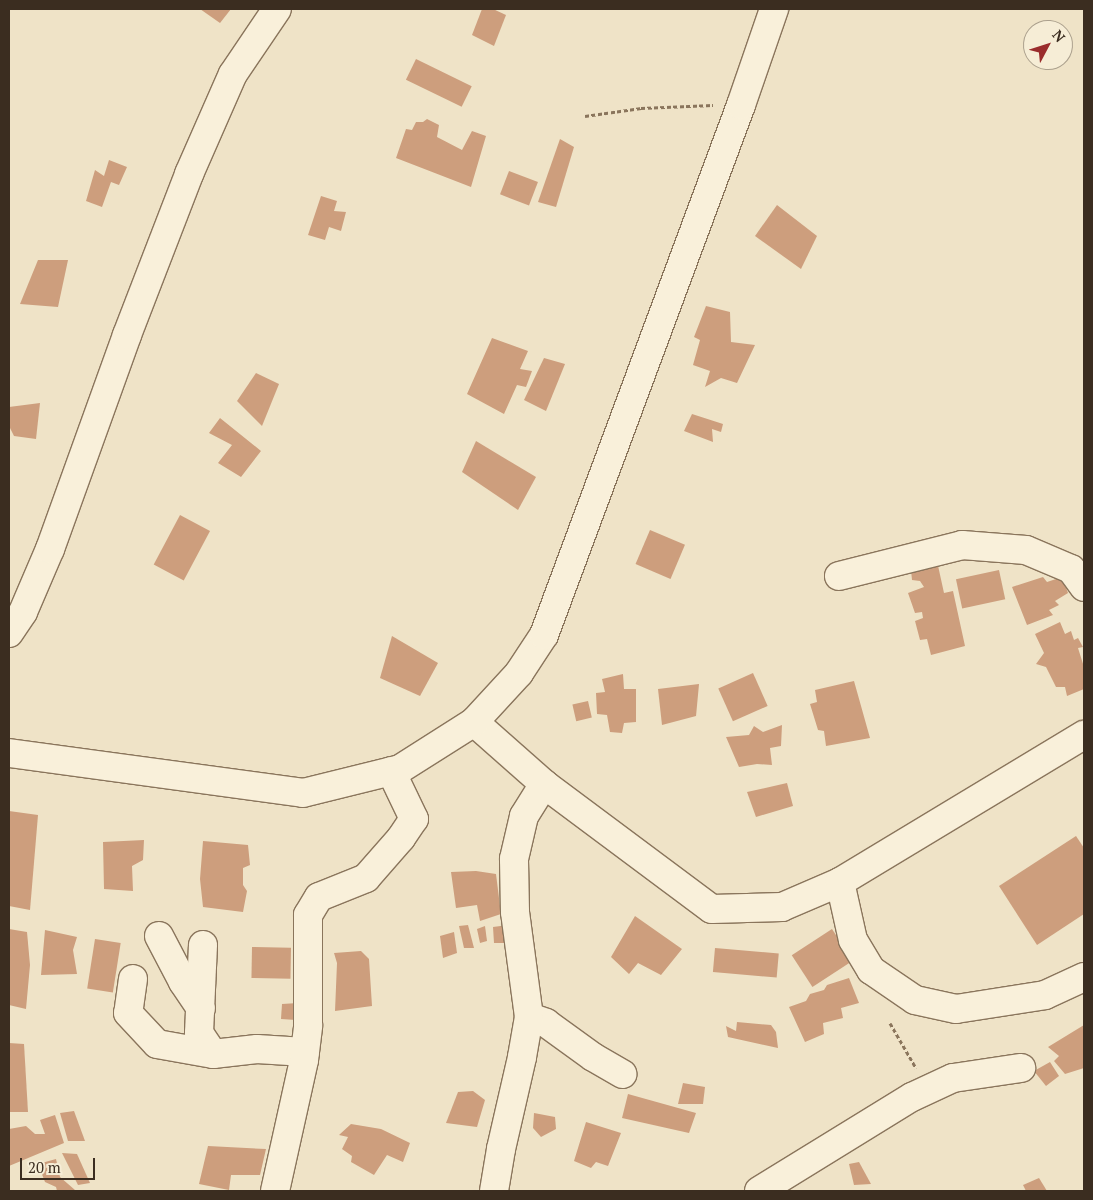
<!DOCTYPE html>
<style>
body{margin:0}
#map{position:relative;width:1093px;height:1200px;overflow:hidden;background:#efe3c7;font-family:"PT Serif",serif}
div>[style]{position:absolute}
.building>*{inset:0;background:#cd9e7d;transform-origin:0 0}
.path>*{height:3px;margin-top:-1.5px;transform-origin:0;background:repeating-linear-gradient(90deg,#8a755c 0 4px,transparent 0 6.5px)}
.roads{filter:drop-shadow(1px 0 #8a755c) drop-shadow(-1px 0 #8a755c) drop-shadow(0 1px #8a755c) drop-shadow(0 -1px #8a755c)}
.street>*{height:28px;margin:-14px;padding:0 14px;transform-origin:14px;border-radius:14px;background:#f9f0da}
span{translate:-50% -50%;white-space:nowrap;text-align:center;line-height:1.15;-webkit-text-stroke:4.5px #f6edd6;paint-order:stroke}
.frame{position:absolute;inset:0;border:10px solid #3b2d20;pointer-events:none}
.north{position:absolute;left:1023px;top:20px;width:50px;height:50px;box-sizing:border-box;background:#f6edd6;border:1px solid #aba08d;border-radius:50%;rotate:50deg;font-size:14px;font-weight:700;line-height:20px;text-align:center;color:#3b2d20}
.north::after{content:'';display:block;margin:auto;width:18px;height:22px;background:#9a2c2c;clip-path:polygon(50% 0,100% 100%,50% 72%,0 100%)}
.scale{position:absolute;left:20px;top:1158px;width:75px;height:22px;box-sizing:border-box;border:2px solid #3b2d20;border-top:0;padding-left:6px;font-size:15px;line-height:18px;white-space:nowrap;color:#3b2d20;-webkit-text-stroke:4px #f6edd6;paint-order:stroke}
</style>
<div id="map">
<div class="building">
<div style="clip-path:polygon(200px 9px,231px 9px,220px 23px)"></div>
<div style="clip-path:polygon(482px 9px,493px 9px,506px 15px,494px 46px,472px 35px)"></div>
<div style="left:416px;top:59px;width:62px;height:23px;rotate:26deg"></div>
<div style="clip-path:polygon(427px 119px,439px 125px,437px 137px,462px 150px,472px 131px,486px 136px,471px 187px,396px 158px,406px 129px,412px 130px,416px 122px,423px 122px)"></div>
<div style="clip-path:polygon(560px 139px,574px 147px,556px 207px,538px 202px)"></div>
<div style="clip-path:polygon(109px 160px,127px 167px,119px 185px,111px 182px,102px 207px,86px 201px,95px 170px,104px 176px)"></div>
<div style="left:509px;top:171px;width:31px;height:25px;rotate:21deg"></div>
<div style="clip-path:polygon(321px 196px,337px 201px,334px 211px,346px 212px,341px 231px,329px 227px,325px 240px,308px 235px)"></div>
<div style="clip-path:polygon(777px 205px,817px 236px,801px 269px,755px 236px)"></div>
<div style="clip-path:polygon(38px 260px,68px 260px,58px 307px,20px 304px)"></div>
<div style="clip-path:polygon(706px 306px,730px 312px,731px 342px,755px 345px,737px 383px,721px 378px,705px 387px,710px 371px,693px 365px,700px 340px,694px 337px)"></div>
<div style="clip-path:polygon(492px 338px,528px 351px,520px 369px,532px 371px,526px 387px,517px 385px,504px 414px,467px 394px)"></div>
<div style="clip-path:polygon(544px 358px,565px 364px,546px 411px,524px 400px)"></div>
<div style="clip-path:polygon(256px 373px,279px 384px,262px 426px,237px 401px)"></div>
<div style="clip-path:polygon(40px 403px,36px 439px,14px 436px,9px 426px,9px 407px)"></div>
<div style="clip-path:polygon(692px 414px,723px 424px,721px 432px,712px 429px,713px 442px,684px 431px)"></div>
<div style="clip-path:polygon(220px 418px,261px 451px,241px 477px,218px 463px,232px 445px,209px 433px)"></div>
<div style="clip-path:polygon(476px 441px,536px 477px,518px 510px,462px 472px)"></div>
<div style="left:180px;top:515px;width:34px;height:56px;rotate:28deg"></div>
<div style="left:650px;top:530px;width:38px;height:37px;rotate:23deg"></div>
<div style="clip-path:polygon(937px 561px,944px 593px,953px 591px,965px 646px,931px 655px,927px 639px,920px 640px,915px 621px,923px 618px,922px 612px,915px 613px,908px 593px,924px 587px,920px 581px,912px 580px,911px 570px)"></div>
<div style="left:999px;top:570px;width:30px;height:44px;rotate:78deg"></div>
<div style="clip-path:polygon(1043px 577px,1047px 582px,1062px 577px,1068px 593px,1055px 601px,1059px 605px,1049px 610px,1053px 615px,1027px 625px,1012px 587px)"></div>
<div style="clip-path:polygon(1060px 622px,1065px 634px,1071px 631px,1074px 640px,1078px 638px,1083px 647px,1078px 648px,1084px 667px,1084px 689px,1067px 696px,1065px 687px,1056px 687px,1046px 667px,1036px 664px,1044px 653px,1035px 634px)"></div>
<div style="clip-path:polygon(392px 636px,438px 663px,420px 696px,380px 678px)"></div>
<div style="left:753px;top:673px;width:36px;height:38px;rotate:66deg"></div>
<div style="clip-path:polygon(623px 674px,624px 689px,636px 689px,636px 722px,624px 723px,622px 733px,610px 732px,607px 715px,597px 714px,596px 693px,605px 692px,602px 679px)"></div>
<div style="clip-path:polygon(854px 681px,870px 738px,826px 746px,824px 731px,818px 730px,810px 704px,817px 702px,815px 690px)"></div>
<div style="clip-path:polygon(699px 684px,696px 716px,662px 725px,658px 689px)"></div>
<div style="left:588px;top:701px;width:17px;height:16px;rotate:77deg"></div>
<div style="clip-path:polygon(782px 725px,781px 746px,770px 748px,772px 765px,757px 764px,739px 767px,726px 737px,749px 735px,754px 726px,763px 732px)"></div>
<div style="clip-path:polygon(787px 783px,793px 806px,756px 817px,747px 792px)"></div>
<div style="clip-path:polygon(9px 811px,38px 815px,30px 910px,9px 906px)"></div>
<div style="clip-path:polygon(1076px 836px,1084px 848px,1084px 914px,1037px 945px,999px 886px)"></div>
<div style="clip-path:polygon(144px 840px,143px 860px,132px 866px,133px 891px,104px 889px,103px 842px)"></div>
<div style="clip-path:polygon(203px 841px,248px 845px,250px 865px,243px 868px,243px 885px,247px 891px,243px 912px,203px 907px,200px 879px)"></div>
<div style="clip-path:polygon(476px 871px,496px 874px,501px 914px,480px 921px,477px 905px,456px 908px,451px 872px)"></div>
<div style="clip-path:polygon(635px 916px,682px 949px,661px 975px,638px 963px,629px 974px,611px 957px)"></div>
<div style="clip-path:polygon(468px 925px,474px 948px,464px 948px,459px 926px)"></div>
<div style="clip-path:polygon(508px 925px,507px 943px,494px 943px,493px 927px)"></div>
<div style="clip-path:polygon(485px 926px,487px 941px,480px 943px,477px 929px)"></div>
<div style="clip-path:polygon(9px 929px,27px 932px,30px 965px,26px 1009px,9px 1005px)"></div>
<div style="left:832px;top:929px;width:38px;height:48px;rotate:57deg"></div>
<div style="clip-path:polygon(45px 930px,77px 937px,73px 950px,77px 974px,41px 975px)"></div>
<div style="clip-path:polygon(454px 932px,457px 953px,443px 958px,440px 936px)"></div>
<div style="left:95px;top:939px;width:26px;height:50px;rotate:9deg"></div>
<div style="left:252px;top:947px;width:39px;height:31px;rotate:1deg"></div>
<div style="left:715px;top:948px;width:64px;height:24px;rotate:5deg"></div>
<div style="clip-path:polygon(361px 951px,369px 959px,372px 1006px,335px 1011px,337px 963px,334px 953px)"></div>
<div style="clip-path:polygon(849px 978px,859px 1003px,841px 1008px,843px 1018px,823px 1023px,824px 1034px,805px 1042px,789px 1007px,806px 1001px,810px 994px,824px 990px,827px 985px)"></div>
<div style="clip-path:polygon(298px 1003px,296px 1020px,281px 1019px,282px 1004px)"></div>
<div style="clip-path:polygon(737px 1022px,771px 1025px,776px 1032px,778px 1048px,728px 1037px,726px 1026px,736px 1031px)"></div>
<div style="clip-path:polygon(1084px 1025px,1084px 1068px,1065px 1074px,1054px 1061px,1059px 1056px,1048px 1047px)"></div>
<div style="clip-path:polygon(9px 1043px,24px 1044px,28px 1112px,9px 1112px)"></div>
<div style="clip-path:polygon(1050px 1062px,1059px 1076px,1046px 1086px,1034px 1071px)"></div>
<div style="clip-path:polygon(683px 1083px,705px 1087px,703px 1104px,678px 1104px)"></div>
<div style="clip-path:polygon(473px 1091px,485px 1100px,477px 1127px,446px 1123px,458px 1092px)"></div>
<div style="clip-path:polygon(628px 1094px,696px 1113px,689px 1133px,622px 1118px)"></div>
<div style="clip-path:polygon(74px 1111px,85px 1141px,68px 1141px,60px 1113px)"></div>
<div style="clip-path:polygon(534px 1113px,555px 1117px,556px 1129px,541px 1137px,533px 1128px)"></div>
<div style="clip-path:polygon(55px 1115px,64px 1143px,9px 1166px,9px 1129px,26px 1126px,35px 1134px,45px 1134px,40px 1120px)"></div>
<div style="clip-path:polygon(586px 1122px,621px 1133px,608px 1166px,596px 1162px,591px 1168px,574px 1161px)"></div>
<div style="clip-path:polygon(351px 1124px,381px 1129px,410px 1143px,403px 1162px,387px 1155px,374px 1175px,351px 1162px,352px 1156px,342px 1149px,348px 1137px,339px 1135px)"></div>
<div style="clip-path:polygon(208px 1146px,266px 1149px,260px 1175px,231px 1175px,229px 1190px,199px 1184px)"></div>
<div style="clip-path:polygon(62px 1153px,77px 1154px,90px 1183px,78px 1185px)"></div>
<div style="clip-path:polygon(56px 1159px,60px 1177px,75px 1190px,73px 1191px,57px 1191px,56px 1187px,45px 1182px,38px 1164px)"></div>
<div style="clip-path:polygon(859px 1162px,871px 1184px,854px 1185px,849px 1164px)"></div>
<div style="clip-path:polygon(1039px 1178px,1047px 1191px,1026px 1191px,1023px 1185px)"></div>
</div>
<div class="path">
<div style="left:585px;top:116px;width:57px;rotate:-8.1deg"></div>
<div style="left:641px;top:108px;width:72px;rotate:-2.4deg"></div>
<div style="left:890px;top:1023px;width:52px;rotate:60deg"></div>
</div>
<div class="roads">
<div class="street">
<div style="left:839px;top:576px;width:127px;rotate:-14.1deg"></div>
<div style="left:962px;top:545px;width:64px;rotate:4.5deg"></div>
<div style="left:1026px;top:550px;width:49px;rotate:22.9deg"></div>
<div style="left:1071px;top:569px;width:22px;rotate:54deg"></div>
<div style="left:9px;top:633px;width:25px;rotate:-56deg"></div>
<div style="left:23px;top:612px;width:69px;rotate:-66.8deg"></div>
<div style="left:50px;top:549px;width:227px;rotate:-70.2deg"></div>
<div style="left:127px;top:335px;width:173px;rotate:-68.9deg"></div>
<div style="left:189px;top:174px;width:109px;rotate:-66.3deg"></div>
<div style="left:233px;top:74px;width:78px;rotate:-55.9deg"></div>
<div style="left:474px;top:722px;width:94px;rotate:41.5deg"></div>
<div style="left:544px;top:784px;width:209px;rotate:36.7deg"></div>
<div style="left:712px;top:909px;width:70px;rotate:-1.6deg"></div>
<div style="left:782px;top:907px;width:63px;rotate:-23.3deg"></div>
<div style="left:840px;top:882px;width:285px;rotate:-31.1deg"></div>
<div style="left:9px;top:753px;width:297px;rotate:7.7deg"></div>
<div style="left:303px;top:793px;width:100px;rotate:-13.9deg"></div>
<div style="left:400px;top:769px;width:88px;rotate:-32.4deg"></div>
<div style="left:474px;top:722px;width:67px;rotate:-47.4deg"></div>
<div style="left:519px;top:673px;width:45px;rotate:-56.7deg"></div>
<div style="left:544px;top:635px;width:565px;rotate:-69.61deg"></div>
<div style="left:741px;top:105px;width:102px;rotate:-71deg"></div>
<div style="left:840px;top:882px;width:59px;rotate:77.4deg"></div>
<div style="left:853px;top:940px;width:35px;rotate:59deg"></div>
<div style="left:871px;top:970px;width:53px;rotate:34.3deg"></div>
<div style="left:915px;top:1000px;width:42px;rotate:12.4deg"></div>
<div style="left:956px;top:1009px;width:90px;rotate:-8.9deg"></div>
<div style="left:1045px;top:995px;width:43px;rotate:-24.8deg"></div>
<div style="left:159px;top:936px;width:52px;rotate:62.4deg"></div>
<div style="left:183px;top:982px;width:32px;rotate:56deg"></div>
<div style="left:203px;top:945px;width:88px;rotate:92.6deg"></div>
<div style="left:199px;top:1033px;width:25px;rotate:56deg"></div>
<div style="left:133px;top:979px;width:34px;rotate:98deg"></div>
<div style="left:128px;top:1013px;width:42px;rotate:46.9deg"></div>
<div style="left:157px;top:1044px;width:57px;rotate:10.1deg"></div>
<div style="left:213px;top:1054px;width:44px;rotate:-6.5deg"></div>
<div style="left:257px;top:1049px;width:48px;rotate:3.6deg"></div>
<div style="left:529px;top:1017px;width:18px;rotate:19deg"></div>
<div style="left:546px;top:1023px;width:58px;rotate:35.9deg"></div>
<div style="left:593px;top:1057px;width:34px;rotate:30deg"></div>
<div style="left:275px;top:1191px;width:134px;rotate:-77.5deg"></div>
<div style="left:304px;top:1060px;width:35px;rotate:-83deg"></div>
<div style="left:308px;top:1025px;width:110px;rotate:-90deg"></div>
<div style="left:308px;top:915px;width:21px;rotate:-59deg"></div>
<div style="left:319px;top:897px;width:51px;rotate:-22deg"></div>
<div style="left:366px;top:878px;width:53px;rotate:-48.8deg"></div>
<div style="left:401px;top:838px;width:23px;rotate:-56deg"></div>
<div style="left:414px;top:819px;width:53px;rotate:-115.6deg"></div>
<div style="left:494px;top:1191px;width:43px;rotate:-80.5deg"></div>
<div style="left:501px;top:1149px;width:94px;rotate:-77.1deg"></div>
<div style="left:522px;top:1057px;width:41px;rotate:-80.1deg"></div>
<div style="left:529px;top:1017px;width:106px;rotate:-97.6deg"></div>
<div style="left:515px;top:912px;width:53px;rotate:-91.1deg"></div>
<div style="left:514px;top:859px;width:44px;rotate:-76.9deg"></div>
<div style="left:524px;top:816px;width:38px;rotate:-58deg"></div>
<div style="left:759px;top:1191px;width:180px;rotate:-31.6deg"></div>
<div style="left:912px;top:1097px;width:45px;rotate:-24.9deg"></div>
<div style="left:953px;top:1078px;width:69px;rotate:-8.4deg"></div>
</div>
</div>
<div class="frame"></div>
<div class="north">N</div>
<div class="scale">20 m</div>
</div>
